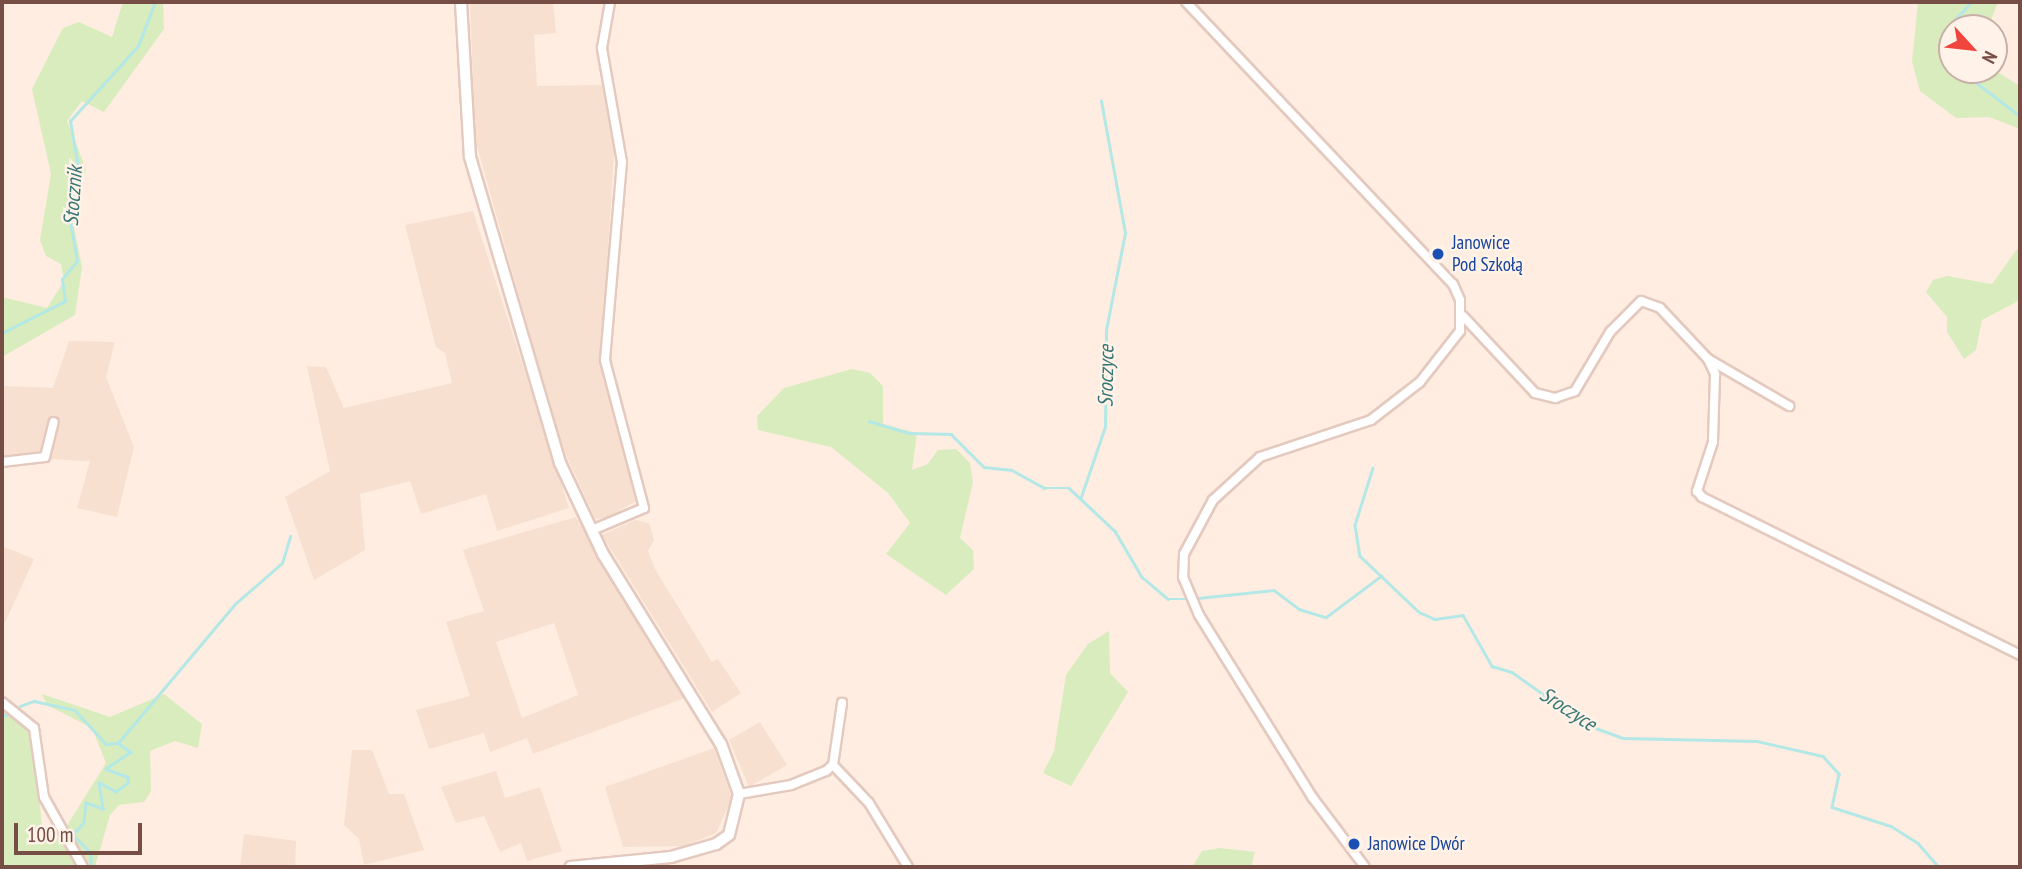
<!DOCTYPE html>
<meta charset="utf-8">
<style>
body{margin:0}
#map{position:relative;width:2022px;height:869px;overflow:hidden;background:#feede0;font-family:"PT Sans Narrow",sans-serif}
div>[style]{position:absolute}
.residential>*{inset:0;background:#f8e0d1}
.green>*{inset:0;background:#d9ecbe}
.stream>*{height:2.5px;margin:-1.25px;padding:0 1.25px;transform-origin:1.25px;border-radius:1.25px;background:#b4e8e6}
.roads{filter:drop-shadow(2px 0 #e4c9bf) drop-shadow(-2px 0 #e4c9bf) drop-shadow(0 2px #e4c9bf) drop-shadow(0 -2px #e4c9bf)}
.minor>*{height:8px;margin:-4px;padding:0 4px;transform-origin:4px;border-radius:4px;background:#fff}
.tertiary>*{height:10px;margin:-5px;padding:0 5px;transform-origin:5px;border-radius:5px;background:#fff}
.dots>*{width:19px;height:19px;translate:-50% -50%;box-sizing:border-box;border:4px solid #fff2e8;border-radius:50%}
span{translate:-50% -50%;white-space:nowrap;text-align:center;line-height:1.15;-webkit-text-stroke:5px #fff2e8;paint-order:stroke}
.transit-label{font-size:19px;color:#164399}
.left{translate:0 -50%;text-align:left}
.water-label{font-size:21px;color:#367674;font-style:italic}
.frame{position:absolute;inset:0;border:4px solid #764e46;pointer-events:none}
.north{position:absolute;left:1938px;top:14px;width:70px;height:70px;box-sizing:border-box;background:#fff2e8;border:2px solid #c8b0a7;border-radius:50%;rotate:117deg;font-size:19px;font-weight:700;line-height:28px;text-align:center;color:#764e46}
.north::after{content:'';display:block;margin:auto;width:24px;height:32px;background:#f0453d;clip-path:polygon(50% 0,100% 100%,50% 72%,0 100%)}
.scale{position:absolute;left:14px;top:823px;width:128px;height:32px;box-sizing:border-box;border:4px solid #764e46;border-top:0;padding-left:9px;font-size:21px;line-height:24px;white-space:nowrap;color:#764e46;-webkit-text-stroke:5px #fff2e8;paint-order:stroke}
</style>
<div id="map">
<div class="residential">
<div style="clip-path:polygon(470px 2px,553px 2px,556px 33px,534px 35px,537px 86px,602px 85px,615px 140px,601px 359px,638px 500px,605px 519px,595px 518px,560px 442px,475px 139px)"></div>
<div style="clip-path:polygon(473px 211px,569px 508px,497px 531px,486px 494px,421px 514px,410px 481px,360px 494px,365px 550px,314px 580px,285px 497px,330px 471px,307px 366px,326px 367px,344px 408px,452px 383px,445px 353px,436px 347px,405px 225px)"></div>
<div style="clip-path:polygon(69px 341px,115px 342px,106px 377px,134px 447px,117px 517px,77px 508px,90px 461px,2px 457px,2px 386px,53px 388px)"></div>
<div style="clip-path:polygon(evenodd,576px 517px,685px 698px,533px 754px,527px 738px,490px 752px,484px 733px,429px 749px,416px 710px,470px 696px,446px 622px,484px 611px,463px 550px,576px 517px,554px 623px,578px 695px,522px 718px,496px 642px,554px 623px)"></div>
<div style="clip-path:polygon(635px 520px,649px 523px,654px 540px,648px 551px,655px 569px,712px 662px,718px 659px,741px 693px,712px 712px,602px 535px)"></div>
<div style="clip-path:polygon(2px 546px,34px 559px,2px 629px)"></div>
<div style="clip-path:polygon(760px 722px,787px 765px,749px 787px,729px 740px)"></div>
<div style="clip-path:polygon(714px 748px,732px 799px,716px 833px,684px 846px,623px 847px,605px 787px)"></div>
<div style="clip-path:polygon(352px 750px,372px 750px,389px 794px,404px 794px,424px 850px,364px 865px,359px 839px,344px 825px)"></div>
<div style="clip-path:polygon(496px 771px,505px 798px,540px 787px,562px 851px,527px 861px,521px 843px,500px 852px,484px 816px,456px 823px,441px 787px)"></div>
<div style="clip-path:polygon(244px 834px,296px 841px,295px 867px,240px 867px)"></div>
</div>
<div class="green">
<div style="clip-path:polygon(123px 2px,163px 2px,164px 29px,104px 112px,82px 101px,67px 121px,86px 169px,72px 218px,82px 267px,75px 315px,2px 357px,2px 297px,47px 308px,64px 281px,61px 264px,46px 256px,40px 240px,51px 174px,32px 89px,63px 28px,79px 22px,112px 37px)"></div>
<div style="clip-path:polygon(1918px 2px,1998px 2px,1988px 28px,1952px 28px,1952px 70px,1994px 70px,2020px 86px,2020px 129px,1989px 117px,1956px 118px,1920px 91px,1912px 62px)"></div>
<div style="clip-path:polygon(2020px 245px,2020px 300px,1982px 320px,1976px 350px,1964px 359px,1947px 332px,1947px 317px,1926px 292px,1933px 280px,1947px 276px,1992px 284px)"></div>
<div style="clip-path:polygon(852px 369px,870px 373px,883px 386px,883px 424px,917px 433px,912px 470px,928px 464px,938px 450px,956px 449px,970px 463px,973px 482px,960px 538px,973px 550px,974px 569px,946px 595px,886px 554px,910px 523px,888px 493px,831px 447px,758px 430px,757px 416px,784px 388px)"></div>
<div style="clip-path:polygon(1109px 631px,1110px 673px,1128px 692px,1071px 786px,1043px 773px,1054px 751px,1066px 675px,1088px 644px)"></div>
<div style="clip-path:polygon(42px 694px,110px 717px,164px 694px,202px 724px,198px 748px,175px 741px,150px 751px,151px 791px,144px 802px,119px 805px,110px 815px,95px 867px,2px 867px,2px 709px,32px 730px,43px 834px,54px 839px,63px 832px,106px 763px,92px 728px,47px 705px)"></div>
<div style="clip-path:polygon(1220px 848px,1255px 852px,1251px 867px,1192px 867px,1202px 851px)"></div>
</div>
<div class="stream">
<div style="left:1952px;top:62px;width:39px;rotate:-90deg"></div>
<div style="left:1952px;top:23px;width:28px;rotate:-48deg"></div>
<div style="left:1960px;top:70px;width:76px;rotate:37.5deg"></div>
<div style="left:2px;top:333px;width:71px;rotate:-26.9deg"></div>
<div style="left:65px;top:301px;width:22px;rotate:-98deg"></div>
<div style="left:62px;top:279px;width:23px;rotate:-50deg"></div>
<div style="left:77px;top:261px;width:41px;rotate:-99.9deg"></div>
<div style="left:70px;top:221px;width:50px;rotate:-79.6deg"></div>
<div style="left:79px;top:172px;width:52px;rotate:-100deg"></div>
<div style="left:70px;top:121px;width:101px;rotate:-47.8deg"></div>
<div style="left:138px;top:46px;width:47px;rotate:-68.9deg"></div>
<div style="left:869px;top:421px;width:42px;rotate:16.7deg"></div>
<div style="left:909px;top:433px;width:42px;rotate:1.4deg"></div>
<div style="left:951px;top:434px;width:47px;rotate:45deg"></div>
<div style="left:984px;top:467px;width:28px;rotate:6deg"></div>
<div style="left:1012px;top:470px;width:37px;rotate:29deg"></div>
<div style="left:1044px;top:488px;width:25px"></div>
<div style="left:1069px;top:488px;width:63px;rotate:43.1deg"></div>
<div style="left:1115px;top:531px;width:53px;rotate:59.6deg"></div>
<div style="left:1142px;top:577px;width:34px;rotate:40deg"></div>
<div style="left:1168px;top:599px;width:17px"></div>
<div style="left:1373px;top:468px;width:60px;rotate:107.5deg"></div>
<div style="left:1355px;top:525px;width:31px;rotate:81deg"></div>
<div style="left:1360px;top:556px;width:81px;rotate:43.5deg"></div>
<div style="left:1419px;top:612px;width:17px;rotate:24deg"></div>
<div style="left:1435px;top:619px;width:28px;rotate:-8deg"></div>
<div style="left:1463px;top:615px;width:59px;rotate:60.4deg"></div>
<div style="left:1492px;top:666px;width:21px;rotate:17deg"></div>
<div style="left:1512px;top:672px;width:90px;rotate:35.5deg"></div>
<div style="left:1585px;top:724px;width:40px;rotate:20.2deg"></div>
<div style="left:1623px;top:738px;width:134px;rotate:1.3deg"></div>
<div style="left:1757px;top:741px;width:68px;rotate:12.8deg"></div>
<div style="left:1823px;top:756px;width:24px;rotate:48deg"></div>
<div style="left:1839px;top:774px;width:34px;rotate:102deg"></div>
<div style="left:1832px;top:807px;width:62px;rotate:17.9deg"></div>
<div style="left:1891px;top:826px;width:32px;rotate:32deg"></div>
<div style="left:1918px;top:843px;width:32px;rotate:49deg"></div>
<div style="left:1081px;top:497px;width:74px;rotate:-71.1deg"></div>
<div style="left:1105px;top:427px;width:97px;rotate:-89.4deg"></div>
<div style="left:1106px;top:330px;width:99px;rotate:-78.9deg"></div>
<div style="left:1125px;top:233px;width:134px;rotate:-100.3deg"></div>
<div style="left:1198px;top:598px;width:76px;rotate:-6deg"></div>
<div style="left:1274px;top:590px;width:31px;rotate:37deg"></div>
<div style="left:1299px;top:609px;width:28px;rotate:17deg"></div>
<div style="left:1326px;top:617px;width:69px;rotate:-36.7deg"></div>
<div style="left:20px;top:706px;width:15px;rotate:-20deg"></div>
<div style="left:34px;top:701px;width:42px;rotate:12.4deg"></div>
<div style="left:75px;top:710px;width:46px;rotate:47.6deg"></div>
<div style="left:106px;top:744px;width:12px;rotate:-5deg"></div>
<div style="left:118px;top:743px;width:16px;rotate:35deg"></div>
<div style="left:131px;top:752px;width:30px;rotate:146deg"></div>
<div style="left:106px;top:769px;width:23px;rotate:20deg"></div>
<div style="left:128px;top:777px;width:6px;rotate:90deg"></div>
<div style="left:128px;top:783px;width:15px;rotate:143deg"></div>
<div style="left:116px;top:792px;width:19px;rotate:-152deg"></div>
<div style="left:99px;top:783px;width:26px;rotate:81deg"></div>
<div style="left:103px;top:809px;width:18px;rotate:-161deg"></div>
<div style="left:86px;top:803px;width:20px;rotate:96deg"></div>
<div style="left:84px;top:823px;width:16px;rotate:133deg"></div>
<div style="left:73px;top:835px;width:25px;rotate:45deg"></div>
<div style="left:91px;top:853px;width:14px;rotate:90deg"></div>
<div style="left:2px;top:716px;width:10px;rotate:-17deg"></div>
<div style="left:118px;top:743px;width:182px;rotate:-49.9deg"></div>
<div style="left:235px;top:604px;width:62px;rotate:-41.1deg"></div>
<div style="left:282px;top:563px;width:28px;rotate:-73deg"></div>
</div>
<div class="roads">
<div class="minor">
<div style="left:1186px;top:2px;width:388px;rotate:46.6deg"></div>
<div style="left:1453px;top:284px;width:17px;rotate:66deg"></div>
<div style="left:1460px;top:300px;width:31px;rotate:90deg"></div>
<div style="left:1460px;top:331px;width:65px;rotate:128.1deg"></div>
<div style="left:1420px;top:382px;width:62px;rotate:142.2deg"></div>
<div style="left:1371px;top:420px;width:117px;rotate:161.6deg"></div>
<div style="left:1260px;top:457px;width:64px;rotate:137.5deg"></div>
<div style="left:1213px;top:500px;width:61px;rotate:118.2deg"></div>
<div style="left:1184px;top:554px;width:23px;rotate:92deg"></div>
<div style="left:1183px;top:577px;width:41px;rotate:67.2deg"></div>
<div style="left:1199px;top:615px;width:216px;rotate:58.1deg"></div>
<div style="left:1313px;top:798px;width:86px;rotate:53deg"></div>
<div style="left:1463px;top:316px;width:105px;rotate:46.9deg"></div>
<div style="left:1535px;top:393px;width:21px;rotate:14deg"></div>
<div style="left:1555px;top:398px;width:21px;rotate:-19deg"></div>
<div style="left:1575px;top:391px;width:69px;rotate:-59.3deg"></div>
<div style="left:1610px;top:332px;width:44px;rotate:-45deg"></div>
<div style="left:1641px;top:301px;width:20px;rotate:20deg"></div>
<div style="left:1660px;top:308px;width:70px;rotate:46.7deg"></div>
<div style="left:1708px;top:359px;width:94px;rotate:30.1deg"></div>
<div style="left:1708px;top:359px;width:17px;rotate:65deg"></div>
<div style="left:1715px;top:374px;width:68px;rotate:91.7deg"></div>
<div style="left:1713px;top:442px;width:52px;rotate:108.1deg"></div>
<div style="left:1697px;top:491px;width:8px;rotate:50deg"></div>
<div style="left:1702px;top:497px;width:355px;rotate:26.4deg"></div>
<div style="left:2px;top:462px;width:43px;rotate:-6.6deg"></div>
<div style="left:45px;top:457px;width:36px;rotate:-76deg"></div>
<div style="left:592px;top:530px;width:56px;rotate:-22.9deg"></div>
<div style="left:644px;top:508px;width:153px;rotate:-104.8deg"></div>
<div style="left:605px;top:360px;width:199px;rotate:-85.1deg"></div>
<div style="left:622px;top:162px;width:116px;rotate:-100deg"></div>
<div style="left:602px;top:48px;width:47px;rotate:-80.1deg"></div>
<div style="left:2px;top:702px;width:41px;rotate:39.1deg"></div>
<div style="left:34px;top:728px;width:70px;rotate:81.8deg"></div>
<div style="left:44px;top:797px;width:80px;rotate:60.9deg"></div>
<div style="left:833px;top:765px;width:52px;rotate:46.5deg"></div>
<div style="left:869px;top:803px;width:75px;rotate:58.6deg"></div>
<div style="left:739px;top:794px;width:53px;rotate:-9.8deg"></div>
<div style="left:791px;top:785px;width:38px;rotate:-22deg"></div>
<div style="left:826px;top:771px;width:9px;rotate:-41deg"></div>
<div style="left:833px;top:765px;width:63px;rotate:-81.7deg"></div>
</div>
<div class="tertiary">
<div style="left:461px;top:2px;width:155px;rotate:86.7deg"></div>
<div style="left:470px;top:157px;width:319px;rotate:73.6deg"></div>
<div style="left:560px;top:463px;width:101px;rotate:64.7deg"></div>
<div style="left:603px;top:554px;width:224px;rotate:58.2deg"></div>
<div style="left:721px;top:744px;width:53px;rotate:70.2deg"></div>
<div style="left:739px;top:794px;width:42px;rotate:103.7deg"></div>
<div style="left:729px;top:835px;width:16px;rotate:145deg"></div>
<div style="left:716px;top:844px;width:47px;rotate:163.9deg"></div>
<div style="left:671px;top:857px;width:101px;rotate:174.3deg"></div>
</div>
</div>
<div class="dots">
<div style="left:1438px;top:254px;background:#1a4fb4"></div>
<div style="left:1354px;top:844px;background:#1a4fb4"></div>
</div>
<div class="transit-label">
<span class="left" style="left:1452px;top:254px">Janowice<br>Pod Szkołą</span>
<span class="left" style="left:1368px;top:844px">Janowice Dwór</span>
</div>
<div class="water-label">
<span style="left:73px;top:196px;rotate:-86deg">Stocznik</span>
<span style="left:1106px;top:376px;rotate:-89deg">Sroczyce</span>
<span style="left:1568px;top:709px;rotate:33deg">Sroczyce</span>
</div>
<div class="frame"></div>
<div class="north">N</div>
<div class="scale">100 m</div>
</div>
